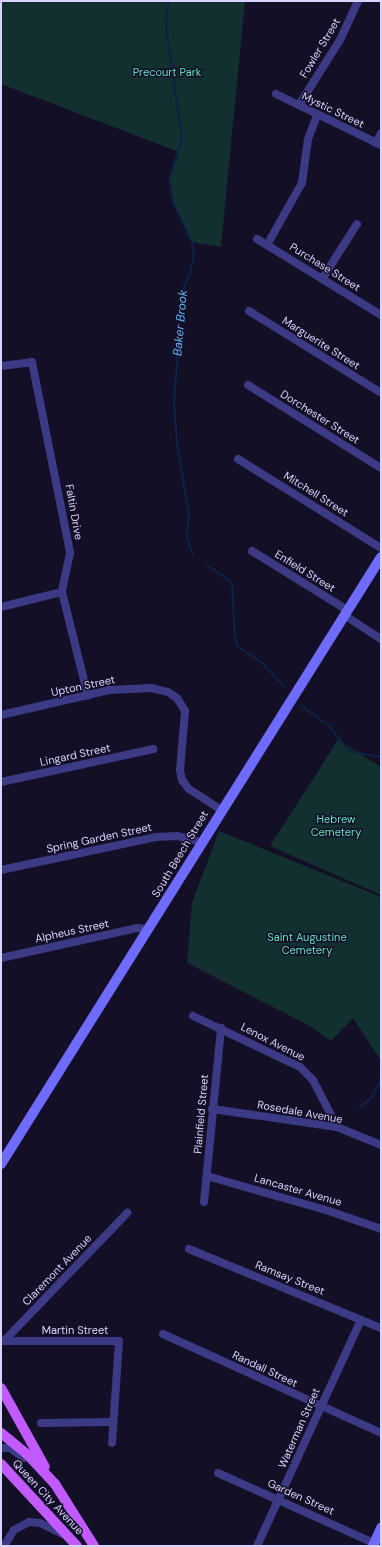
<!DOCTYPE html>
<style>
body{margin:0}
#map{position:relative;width:382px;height:1547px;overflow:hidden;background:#130f26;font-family:"DM Sans",sans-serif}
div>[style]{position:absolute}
.green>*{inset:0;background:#12302f}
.stream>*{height:2px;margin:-1px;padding:0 1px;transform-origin:1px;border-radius:1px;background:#0c2248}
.street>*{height:8px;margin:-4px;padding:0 4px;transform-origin:4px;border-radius:4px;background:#3d3a85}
.secondary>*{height:10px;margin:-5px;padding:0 5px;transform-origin:5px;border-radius:5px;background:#6f6bff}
.primary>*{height:10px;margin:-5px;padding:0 5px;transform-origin:5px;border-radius:5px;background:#c25bff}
span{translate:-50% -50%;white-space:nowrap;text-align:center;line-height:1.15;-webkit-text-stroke:3px #130f26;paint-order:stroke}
.street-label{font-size:11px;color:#d9d4ff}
.park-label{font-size:11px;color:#5fe0c0}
.water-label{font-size:12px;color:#62b6ff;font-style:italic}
.frame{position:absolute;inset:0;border:2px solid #d9d4ff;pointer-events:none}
</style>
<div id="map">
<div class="green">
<div style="clip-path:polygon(1px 1px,245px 1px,221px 247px,192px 242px,174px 204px,170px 177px,179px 152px,1px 84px)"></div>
<div style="clip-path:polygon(338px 740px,381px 767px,381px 895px,270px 846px)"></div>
<div style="clip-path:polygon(219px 831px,381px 897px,381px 1061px,353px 1018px,331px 1041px,310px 1026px,187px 963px,192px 903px)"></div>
</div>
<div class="stream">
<div style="left:169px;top:1px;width:22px;rotate:98deg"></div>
<div style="left:166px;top:23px;width:18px;rotate:84deg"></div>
<div style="left:168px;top:41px;width:98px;rotate:81.8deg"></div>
<div style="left:182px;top:138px;width:41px;rotate:107.1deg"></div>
<div style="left:170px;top:177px;width:10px;rotate:90deg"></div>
<div style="left:170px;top:187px;width:17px;rotate:77deg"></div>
<div style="left:174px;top:204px;width:42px;rotate:64.7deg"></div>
<div style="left:192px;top:242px;width:13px;rotate:81deg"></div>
<div style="left:194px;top:255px;width:19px;rotate:102deg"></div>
<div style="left:190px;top:274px;width:11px;rotate:117deg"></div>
<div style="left:185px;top:284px;width:12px;rotate:104deg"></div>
<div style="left:182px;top:296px;width:107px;rotate:94.3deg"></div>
<div style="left:174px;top:403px;width:40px;rotate:85.7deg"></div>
<div style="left:177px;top:443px;width:73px;rotate:80.5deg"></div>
<div style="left:189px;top:515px;width:23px;rotate:95deg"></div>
<div style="left:187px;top:538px;width:18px;rotate:71deg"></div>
<div style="left:206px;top:564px;width:32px;rotate:36deg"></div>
<div style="left:232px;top:583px;width:56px;rotate:86.9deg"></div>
<div style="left:235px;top:639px;width:9px;rotate:69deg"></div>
<div style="left:238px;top:647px;width:27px;rotate:33deg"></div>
<div style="left:261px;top:662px;width:34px;rotate:47deg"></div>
<div style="left:301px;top:706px;width:33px;rotate:35deg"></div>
<div style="left:328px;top:725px;width:33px;rotate:51deg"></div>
<div style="left:349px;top:751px;width:33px;rotate:11deg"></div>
<div style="left:359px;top:1108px;width:16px;rotate:-40deg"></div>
<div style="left:371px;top:1098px;width:21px;rotate:-62deg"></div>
</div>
<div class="street">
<div style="left:276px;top:94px;width:117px;rotate:25.9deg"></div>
<div style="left:299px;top:105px;width:77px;rotate:-57.8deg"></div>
<div style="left:340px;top:40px;width:43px;rotate:-65.2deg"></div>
<div style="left:376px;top:143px;width:11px;rotate:-63deg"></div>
<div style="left:257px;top:239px;width:145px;rotate:31.5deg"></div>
<div style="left:267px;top:245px;width:71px;rotate:-60.6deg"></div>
<div style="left:302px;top:183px;width:44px;rotate:-82.2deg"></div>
<div style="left:308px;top:139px;width:26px;rotate:-69deg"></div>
<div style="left:322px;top:279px;width:65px;rotate:-57.5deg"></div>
<div style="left:249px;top:311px;width:155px;rotate:31.8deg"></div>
<div style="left:1px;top:366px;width:31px;rotate:-7deg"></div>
<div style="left:32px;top:362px;width:195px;rotate:78.7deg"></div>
<div style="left:70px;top:553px;width:40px;rotate:102deg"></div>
<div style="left:62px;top:592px;width:107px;rotate:76deg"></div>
<div style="left:248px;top:385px;width:157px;rotate:32deg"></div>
<div style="left:238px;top:459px;width:168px;rotate:31.9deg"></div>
<div style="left:252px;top:551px;width:112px;rotate:31.8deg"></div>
<div style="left:1px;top:607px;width:63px;rotate:-13.8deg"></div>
<div style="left:344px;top:615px;width:44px;rotate:33deg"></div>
<div style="left:1px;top:715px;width:111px;rotate:-13deg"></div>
<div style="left:109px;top:690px;width:42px;rotate:-2.7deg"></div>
<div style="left:151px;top:688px;width:17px;rotate:13deg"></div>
<div style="left:168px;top:692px;width:11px;rotate:34deg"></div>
<div style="left:177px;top:698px;width:15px;rotate:58deg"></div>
<div style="left:185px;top:711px;width:59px;rotate:94.8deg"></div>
<div style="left:180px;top:770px;width:10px;rotate:79deg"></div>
<div style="left:182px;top:780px;width:11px;rotate:52deg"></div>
<div style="left:189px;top:789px;width:38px;rotate:33deg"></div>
<div style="left:1px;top:782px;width:156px;rotate:-12.2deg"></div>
<div style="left:1px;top:870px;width:158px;rotate:-12deg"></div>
<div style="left:156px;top:837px;width:21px;rotate:-3deg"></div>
<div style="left:177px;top:836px;width:25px;rotate:14deg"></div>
<div style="left:1px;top:958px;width:139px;rotate:-12.4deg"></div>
<div style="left:137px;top:928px;width:11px;rotate:5deg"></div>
<div style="left:193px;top:1016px;width:119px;rotate:25.5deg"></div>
<div style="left:300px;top:1067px;width:18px;rotate:45deg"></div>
<div style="left:313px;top:1080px;width:53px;rotate:62.9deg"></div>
<div style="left:212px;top:1109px;width:126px;rotate:8.2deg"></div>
<div style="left:337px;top:1127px;width:48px;rotate:22.2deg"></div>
<div style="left:207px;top:1176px;width:127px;rotate:16deg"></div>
<div style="left:329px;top:1211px;width:55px;rotate:19.1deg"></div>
<div style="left:204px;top:1202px;width:175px;rotate:-84.4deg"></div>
<div style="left:189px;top:1249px;width:208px;rotate:22.4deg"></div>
<div style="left:163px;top:1334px;width:239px;rotate:24.4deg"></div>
<div style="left:1px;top:1341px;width:118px"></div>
<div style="left:119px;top:1341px;width:102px;rotate:93.9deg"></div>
<div style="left:4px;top:1341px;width:178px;rotate:-46.1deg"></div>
<div style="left:41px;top:1423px;width:71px;rotate:-0.8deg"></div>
<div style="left:1px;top:1448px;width:9px"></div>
<div style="left:10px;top:1448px;width:17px;rotate:36deg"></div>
<div style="left:218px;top:1473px;width:171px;rotate:24.2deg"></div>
<div style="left:4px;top:1546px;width:19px;rotate:-58deg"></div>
<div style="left:14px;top:1530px;width:17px;rotate:-28deg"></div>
<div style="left:29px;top:1522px;width:11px;rotate:5deg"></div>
<div style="left:40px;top:1523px;width:25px;rotate:26deg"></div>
<div style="left:257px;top:1546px;width:249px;rotate:-65.3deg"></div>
</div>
<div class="secondary">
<div style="left:1px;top:1164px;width:716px;rotate:-57.95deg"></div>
<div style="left:373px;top:1546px;width:20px;rotate:-66deg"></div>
</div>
<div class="primary">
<div style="left:1px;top:1388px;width:90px;rotate:60.9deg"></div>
<div style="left:1px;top:1433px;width:33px;rotate:39deg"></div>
<div style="left:27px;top:1454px;width:41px;rotate:47deg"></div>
<div style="left:55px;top:1484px;width:73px;rotate:57.8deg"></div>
<div style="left:1px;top:1464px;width:112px;rotate:47.2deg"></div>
</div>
<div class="street-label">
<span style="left:320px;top:48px;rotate:-59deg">Fowler Street</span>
<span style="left:333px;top:110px;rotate:26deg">Mystic Street</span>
<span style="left:325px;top:267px;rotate:32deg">Purchase Street</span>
<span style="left:321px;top:343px;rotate:32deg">Marguerite Street</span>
<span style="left:320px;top:417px;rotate:32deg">Dorchester Street</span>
<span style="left:316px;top:494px;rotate:32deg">Mitchell Street</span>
<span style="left:74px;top:512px;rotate:80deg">Faltin Drive</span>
<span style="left:305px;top:571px;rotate:32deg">Enfield Street</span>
<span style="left:83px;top:686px;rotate:-12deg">Upton Street</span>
<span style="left:75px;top:755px;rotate:-12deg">Lingard Street</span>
<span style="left:99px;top:838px;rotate:-12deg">Spring Garden Street</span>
<span style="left:180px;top:854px;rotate:-59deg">South Beech Street</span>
<span style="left:72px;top:931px;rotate:-12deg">Alpheus Street</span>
<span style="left:273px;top:1042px;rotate:27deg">Lenox Avenue</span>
<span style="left:300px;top:1112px;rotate:10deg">Rosedale Avenue</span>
<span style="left:201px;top:1114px;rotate:-85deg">Plainfield Street</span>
<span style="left:298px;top:1190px;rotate:16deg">Lancaster Avenue</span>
<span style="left:57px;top:1270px;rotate:-46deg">Claremont Avenue</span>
<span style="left:290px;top:1278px;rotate:22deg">Ramsay Street</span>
<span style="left:75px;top:1330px">Martin Street</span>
<span style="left:265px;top:1369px;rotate:25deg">Randall Street</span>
<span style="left:299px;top:1428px;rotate:-66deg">Waterman Street</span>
<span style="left:48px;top:1497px;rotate:47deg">Queen City Avenue</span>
<span style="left:301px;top:1497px;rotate:24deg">Garden Street</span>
</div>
<div class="park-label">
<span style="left:167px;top:72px">Precourt Park</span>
<span style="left:336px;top:826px">Hebrew<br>Cemetery</span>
<span style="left:307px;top:944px">Saint Augustine<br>Cemetery</span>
</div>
<div class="water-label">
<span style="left:181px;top:323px;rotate:-85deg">Baker Brook</span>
</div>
<div class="frame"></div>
</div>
